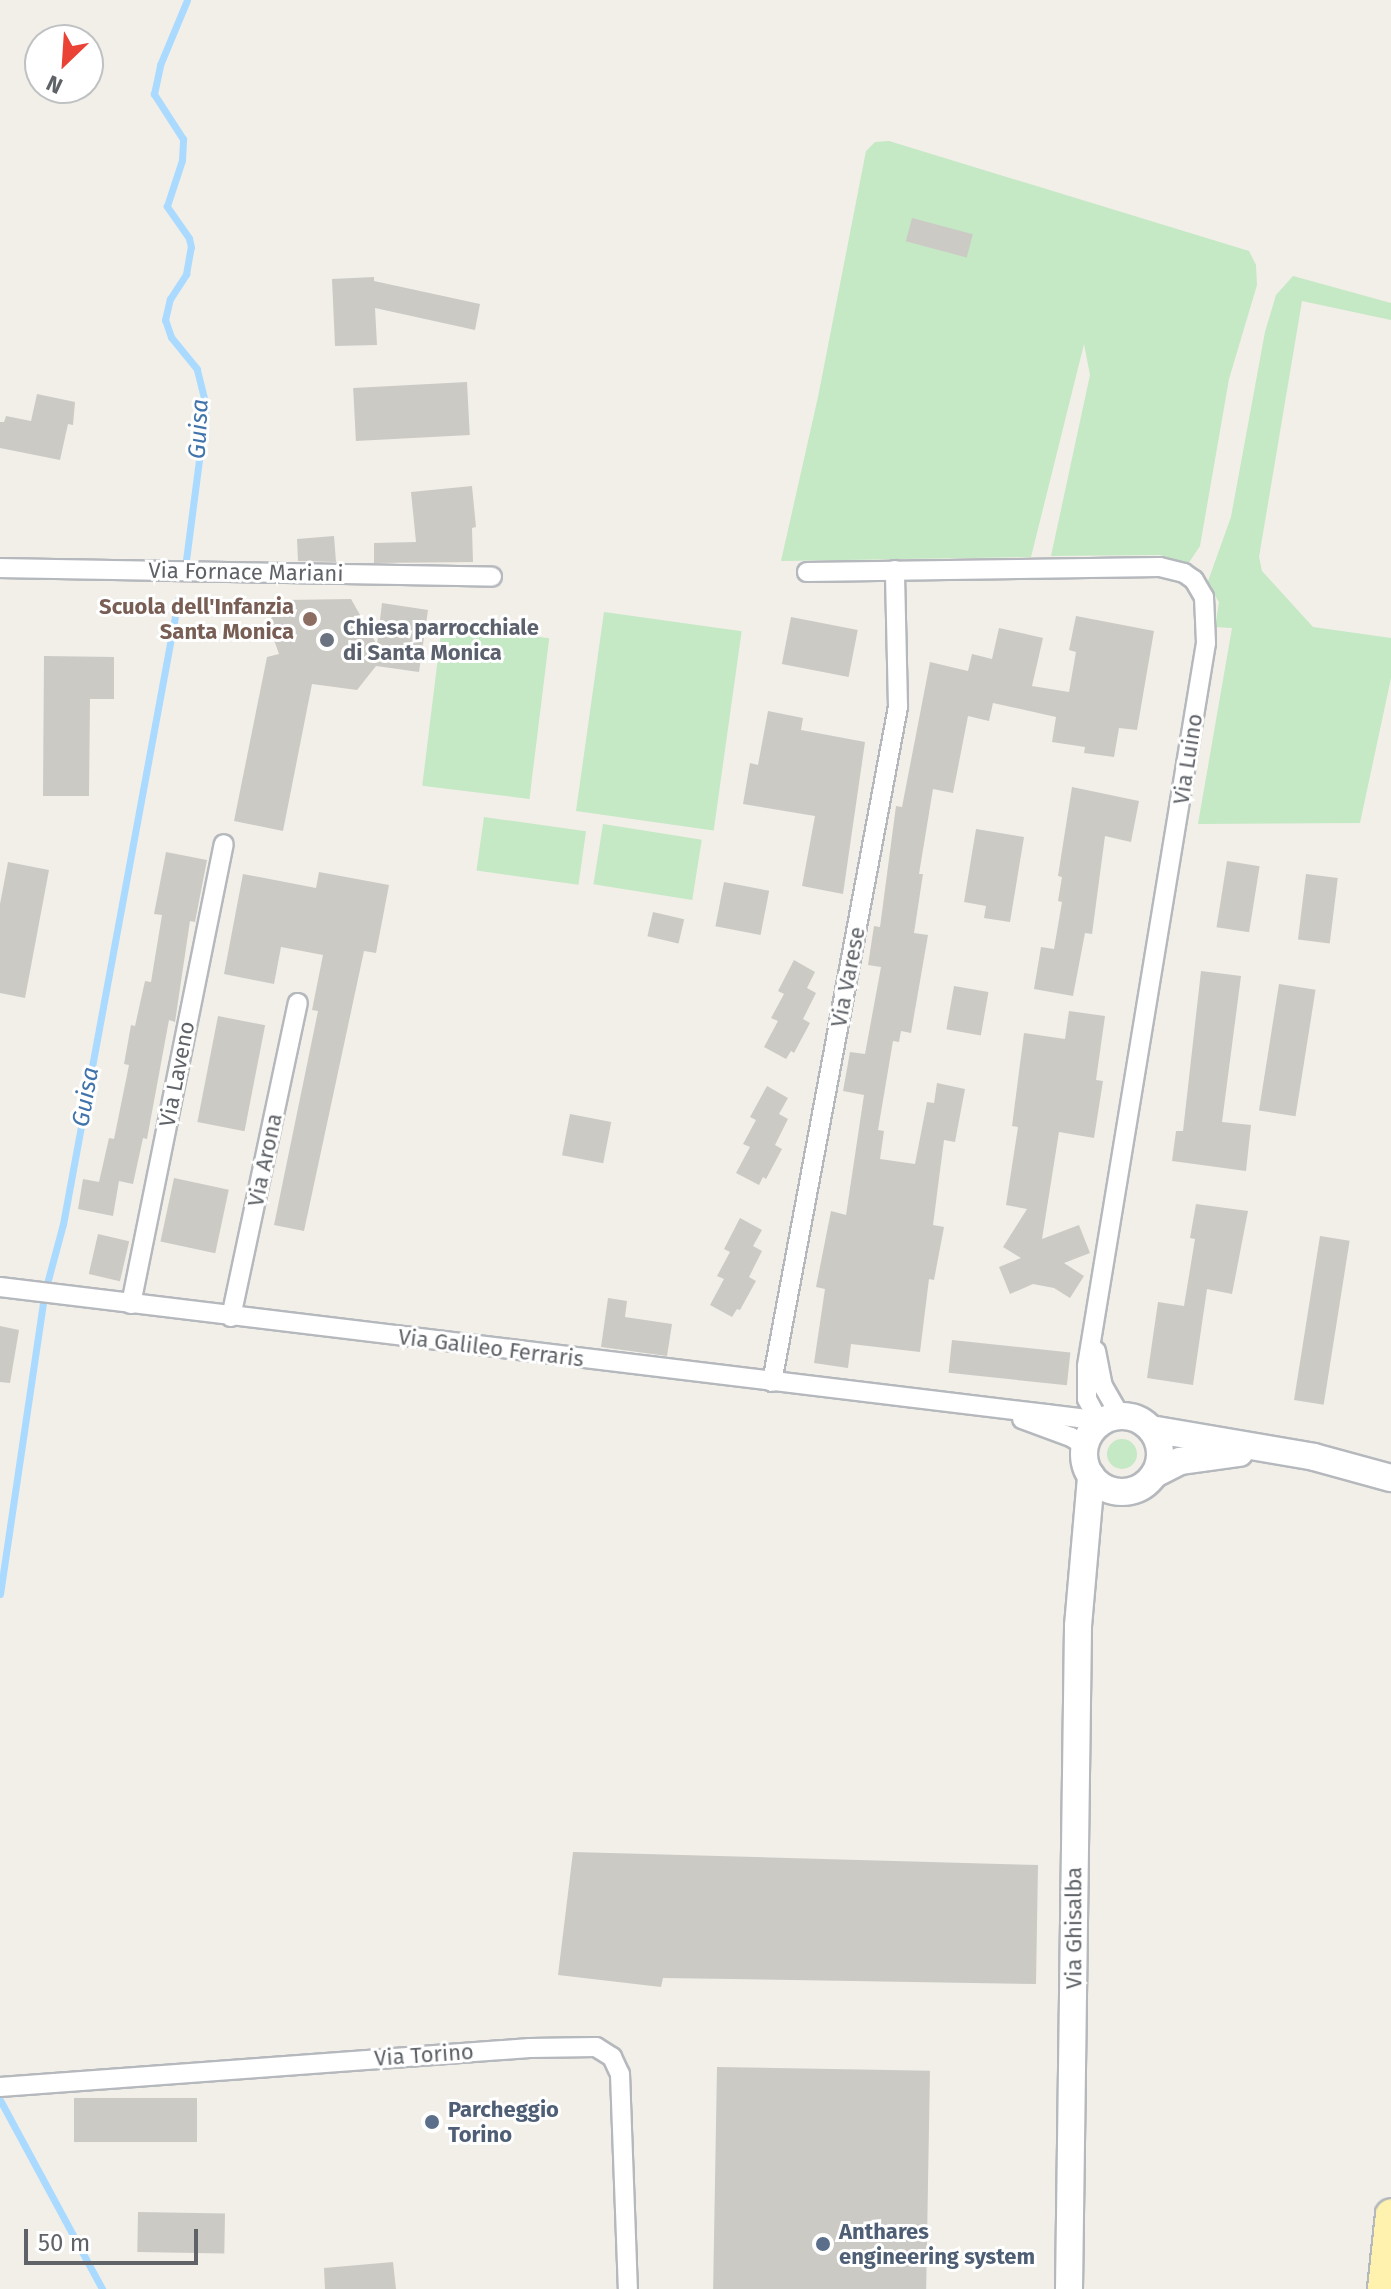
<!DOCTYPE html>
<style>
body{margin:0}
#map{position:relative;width:1391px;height:2289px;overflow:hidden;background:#f1efe8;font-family:"Fira Sans",sans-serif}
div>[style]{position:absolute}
.green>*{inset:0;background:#c5e8c5;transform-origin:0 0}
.round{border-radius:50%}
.stream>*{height:7px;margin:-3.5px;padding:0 3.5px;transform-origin:3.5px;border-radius:3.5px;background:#aadaff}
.building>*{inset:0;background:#cccac5;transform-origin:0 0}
.roads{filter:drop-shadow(2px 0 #b5b8bc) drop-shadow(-2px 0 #b5b8bc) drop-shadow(0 2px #b5b8bc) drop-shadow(0 -2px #b5b8bc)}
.street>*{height:18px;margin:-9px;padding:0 9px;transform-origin:9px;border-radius:9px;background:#fff}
.secondary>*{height:26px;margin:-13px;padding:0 13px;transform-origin:13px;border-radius:13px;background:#fff}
.secondary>.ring{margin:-13px;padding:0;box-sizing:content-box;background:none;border:26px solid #fff;border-radius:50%}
.primary>*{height:30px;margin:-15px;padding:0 15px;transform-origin:15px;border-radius:15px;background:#fff2af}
.dots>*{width:22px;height:22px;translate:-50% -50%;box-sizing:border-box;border:4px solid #fff;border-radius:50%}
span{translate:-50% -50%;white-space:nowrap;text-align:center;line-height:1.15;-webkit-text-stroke:6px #fff;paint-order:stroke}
.street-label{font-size:22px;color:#5f6368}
.education-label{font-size:22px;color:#785e54;font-weight:700}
.right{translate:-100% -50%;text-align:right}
.worship-label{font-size:22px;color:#5b616d;font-weight:700}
.left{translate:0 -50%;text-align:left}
.service-label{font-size:22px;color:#4e5e75;font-weight:700}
.water-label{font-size:24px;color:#4174aa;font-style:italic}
.north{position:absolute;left:24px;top:24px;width:80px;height:80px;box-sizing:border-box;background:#fff;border:2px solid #bfc1c3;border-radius:50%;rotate:205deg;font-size:22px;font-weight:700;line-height:32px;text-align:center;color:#5f6368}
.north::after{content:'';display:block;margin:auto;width:28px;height:36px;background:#ea4335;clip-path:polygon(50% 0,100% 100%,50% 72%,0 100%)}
.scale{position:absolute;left:24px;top:2229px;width:174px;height:36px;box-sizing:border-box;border:4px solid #5f6368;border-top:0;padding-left:10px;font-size:24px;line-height:28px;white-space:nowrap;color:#5f6368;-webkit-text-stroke:6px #fff;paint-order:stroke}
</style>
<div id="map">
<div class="green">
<div style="clip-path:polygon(889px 141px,1249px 251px,1256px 265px,1257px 285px,1229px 379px,1200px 546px,1188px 564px,1160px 555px,1051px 556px,1090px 375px,1084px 344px,1031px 557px,781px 561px,818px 397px,866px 151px,875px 142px)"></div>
<div style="clip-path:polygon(1293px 276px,1391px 303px,1391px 320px,1302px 301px,1259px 557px,1262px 571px,1313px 627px,1391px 638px,1391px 678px,1360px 823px,1198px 824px,1232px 628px,1215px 627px,1219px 602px,1207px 584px,1231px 517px,1265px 332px,1276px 295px)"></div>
<div style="left:604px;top:612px;width:139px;height:201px;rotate:8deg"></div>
<div style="left:442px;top:625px;width:108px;height:162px;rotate:7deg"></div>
<div style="left:484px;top:817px;width:103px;height:54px;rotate:8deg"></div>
<div style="left:603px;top:824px;width:100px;height:61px;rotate:9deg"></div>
<div class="round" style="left:1107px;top:1439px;width:30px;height:30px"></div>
</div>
<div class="stream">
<div style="left:186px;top:560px;width:155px;rotate:-82.6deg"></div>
<div style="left:206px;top:406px;width:38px;rotate:-104deg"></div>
<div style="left:197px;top:369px;width:41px;rotate:-129.1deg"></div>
<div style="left:171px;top:337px;width:18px;rotate:-109deg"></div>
<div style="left:165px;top:320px;width:22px;rotate:-77deg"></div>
<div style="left:170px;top:299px;width:30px;rotate:-57deg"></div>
<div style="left:186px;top:274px;width:27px;rotate:-80deg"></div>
<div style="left:191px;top:247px;width:9px;rotate:-103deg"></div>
<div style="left:189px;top:238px;width:39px;rotate:-125deg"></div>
<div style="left:167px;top:206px;width:48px;rotate:-71.9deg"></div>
<div style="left:182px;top:160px;width:21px;rotate:-87deg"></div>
<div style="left:183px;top:139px;width:54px;rotate:-122.8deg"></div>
<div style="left:154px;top:94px;width:30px;rotate:-78deg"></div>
<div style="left:160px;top:65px;width:70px;rotate:-67.4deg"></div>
<div style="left:0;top:1594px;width:306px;rotate:-81.6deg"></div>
<div style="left:45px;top:1291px;width:69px;rotate:-75deg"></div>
<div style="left:63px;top:1224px;width:635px;rotate:-79.56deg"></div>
<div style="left:0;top:2100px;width:215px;rotate:61.6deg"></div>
</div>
<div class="building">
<div style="left:912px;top:218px;width:63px;height:24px;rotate:15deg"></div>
<div style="clip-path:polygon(374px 277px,374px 281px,480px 304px,475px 330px,375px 308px,377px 345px,335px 346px,332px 279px)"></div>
<div style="left:467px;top:382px;width:53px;height:114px;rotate:87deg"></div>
<div style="clip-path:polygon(37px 394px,75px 402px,73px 425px,68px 424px,60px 460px,0 448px,0 422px,4px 422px,6px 416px,31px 421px)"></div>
<div style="clip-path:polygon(472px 486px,476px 527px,472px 528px,473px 562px,374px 563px,374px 543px,416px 542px,411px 492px)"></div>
<div style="clip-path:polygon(334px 536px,336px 562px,298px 561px,297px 539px)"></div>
<div style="clip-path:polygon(351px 599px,377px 645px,382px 603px,428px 610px,419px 672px,376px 666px,357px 690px,312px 684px,283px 831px,234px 821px,267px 657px,279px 654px,268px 623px,284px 600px)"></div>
<div style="clip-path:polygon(1076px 616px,1154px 631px,1137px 730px,1119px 728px,1114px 757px,1084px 753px,1085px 747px,1052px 742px,1056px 717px,993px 703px,989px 721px,968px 716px,953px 793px,933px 789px,919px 874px,923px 874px,914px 933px,928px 935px,911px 1033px,901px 1031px,899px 1042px,893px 1041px,878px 1130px,884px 1131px,880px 1159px,915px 1164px,927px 1102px,934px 1103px,937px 1083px,965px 1089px,955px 1142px,944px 1140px,933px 1225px,944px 1227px,934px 1280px,929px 1279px,920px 1352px,851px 1344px,848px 1368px,814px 1363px,825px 1289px,816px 1287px,831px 1211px,846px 1215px,864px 1095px,843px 1091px,850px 1052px,865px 1054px,881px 967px,868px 965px,874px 926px,880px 927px,896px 806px,902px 807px,930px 662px,968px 671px,972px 654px,992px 659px,999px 628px,1043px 638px,1032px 686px,1069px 692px,1076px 652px,1069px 650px)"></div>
<div style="left:791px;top:617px;width:68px;height:48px;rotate:11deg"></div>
<div style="clip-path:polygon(44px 656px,114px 657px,114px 699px,90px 699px,89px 796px,43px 796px)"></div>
<div style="clip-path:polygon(768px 711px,803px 718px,801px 730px,865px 742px,843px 894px,802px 886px,815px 816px,743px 804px,750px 763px,758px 765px)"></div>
<div style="clip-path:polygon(1072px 787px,1139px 801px,1131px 842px,1105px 836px,1092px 934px,1085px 933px,1073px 996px,1034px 989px,1041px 947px,1054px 949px,1062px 902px,1058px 901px,1062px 877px,1058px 876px)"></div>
<div style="clip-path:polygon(976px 829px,1024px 837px,1010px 922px,984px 918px,986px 906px,964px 902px)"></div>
<div style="clip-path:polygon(166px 852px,207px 860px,195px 922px,190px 921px,175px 1022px,169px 1020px,147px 1139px,143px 1138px,133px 1184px,119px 1181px,113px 1216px,78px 1209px,83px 1179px,99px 1182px,109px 1138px,114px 1139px,129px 1065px,124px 1064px,131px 1025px,135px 1026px,145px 981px,151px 982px,162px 915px,154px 914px)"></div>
<div style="left:1227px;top:861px;width:33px;height:67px;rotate:9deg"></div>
<div style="clip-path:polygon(8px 862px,49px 870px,25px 998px,0 993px,0 904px)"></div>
<div style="clip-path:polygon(319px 872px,389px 885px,376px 953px,364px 951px,304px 1231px,274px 1225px,318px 1011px,312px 1010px,323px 955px,281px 947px,274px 984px,224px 974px,243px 874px,316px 888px)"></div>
<div style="left:1306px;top:874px;width:32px;height:66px;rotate:7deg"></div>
<div style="left:724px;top:882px;width:46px;height:45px;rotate:11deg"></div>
<div style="left:653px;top:912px;width:32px;height:25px;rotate:13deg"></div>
<div style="clip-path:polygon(794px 960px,815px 972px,807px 988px,816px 993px,803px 1019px,810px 1023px,794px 1053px,791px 1051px,786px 1059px,764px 1047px,778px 1021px,771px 1018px,784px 994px,778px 991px)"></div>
<div style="clip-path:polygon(1201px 971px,1241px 976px,1222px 1122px,1251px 1125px,1246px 1171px,1172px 1161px,1176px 1131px,1183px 1131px)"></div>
<div style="left:1279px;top:984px;width:37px;height:128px;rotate:9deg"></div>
<div style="left:954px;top:986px;width:35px;height:44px;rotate:10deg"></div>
<div style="clip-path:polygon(1069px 1011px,1105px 1016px,1096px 1080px,1103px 1081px,1094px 1138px,1059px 1132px,1042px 1239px,1079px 1225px,1090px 1253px,1064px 1263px,1084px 1276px,1070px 1298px,1054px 1288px,1033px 1284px,1010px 1294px,999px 1267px,1021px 1258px,1003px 1247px,1027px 1209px,1006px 1205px,1018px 1127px,1012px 1126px,1024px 1033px,1065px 1039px)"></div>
<div style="left:218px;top:1016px;width:48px;height:108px;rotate:11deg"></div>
<div style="clip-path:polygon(767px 1086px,788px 1098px,779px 1114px,788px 1119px,775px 1145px,782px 1149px,766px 1179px,763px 1177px,759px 1185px,736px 1173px,750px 1147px,743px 1144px,756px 1120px,750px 1117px)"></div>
<div style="left:570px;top:1114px;width:42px;height:42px;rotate:11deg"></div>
<div style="left:174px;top:1178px;width:56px;height:65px;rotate:12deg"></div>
<div style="clip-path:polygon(1196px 1204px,1248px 1211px,1232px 1294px,1207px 1289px,1193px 1385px,1147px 1378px,1158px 1302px,1184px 1306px,1195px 1239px,1190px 1238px)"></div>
<div style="clip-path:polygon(740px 1218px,762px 1230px,753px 1246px,762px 1251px,749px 1277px,756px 1281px,740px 1310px,737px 1309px,732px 1317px,710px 1305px,724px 1279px,717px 1276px,730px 1252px,724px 1249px)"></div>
<div style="left:98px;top:1234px;width:32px;height:41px;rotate:13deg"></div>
<div style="left:1320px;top:1236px;width:30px;height:166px;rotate:9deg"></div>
<div style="clip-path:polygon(608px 1298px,627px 1301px,625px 1317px,672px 1324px,667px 1356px,601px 1347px)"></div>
<div style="clip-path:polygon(0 1326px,19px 1330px,10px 1383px,0 1382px)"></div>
<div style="left:952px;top:1340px;width:119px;height:33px;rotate:6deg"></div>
<div style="clip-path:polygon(573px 1852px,1038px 1865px,1036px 1984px,663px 1978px,661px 1987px,558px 1975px)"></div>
<div style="left:717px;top:2067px;width:213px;height:222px;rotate:1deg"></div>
<div style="left:74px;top:2098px;width:123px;height:44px"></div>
<div style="left:138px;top:2212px;width:87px;height:40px;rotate:1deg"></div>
<div style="clip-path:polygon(393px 2262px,396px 2289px,325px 2289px,324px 2268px)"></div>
</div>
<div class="roads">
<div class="street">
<div style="left:0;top:568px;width:492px;rotate:1deg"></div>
<div style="left:807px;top:572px;width:353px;rotate:-0.8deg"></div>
<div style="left:1160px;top:567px;width:25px;rotate:14deg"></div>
<div style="left:1184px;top:573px;width:12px;rotate:35deg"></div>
<div style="left:1194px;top:580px;width:20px;rotate:60deg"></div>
<div style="left:1204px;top:597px;width:46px;rotate:87.5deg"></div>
<div style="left:1206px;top:643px;width:733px;rotate:99.35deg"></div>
<div style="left:1087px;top:1366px;width:33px;rotate:90deg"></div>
<div style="left:1087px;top:1399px;width:27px;rotate:62deg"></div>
<div style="left:0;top:1287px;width:1054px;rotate:6.92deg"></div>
<div style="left:1046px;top:1414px;width:33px;rotate:7deg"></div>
<div style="left:1079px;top:1418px;width:18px;rotate:22deg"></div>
<div style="left:131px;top:1304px;width:469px;rotate:-78.6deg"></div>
<div style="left:231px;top:1317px;width:321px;rotate:-78deg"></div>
<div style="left:1096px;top:1351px;width:36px;rotate:79deg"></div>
<div style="left:1103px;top:1386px;width:34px;rotate:60deg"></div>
<div style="left:772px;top:1382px;width:687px;rotate:-79.43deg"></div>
<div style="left:898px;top:707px;width:137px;rotate:-91.3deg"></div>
<div style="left:1022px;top:1419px;width:52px;rotate:20.2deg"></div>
<div style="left:1071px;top:1437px;width:17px;rotate:33deg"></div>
<div style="left:0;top:2087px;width:531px;rotate:-4.21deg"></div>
<div style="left:530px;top:2048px;width:66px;rotate:-0.9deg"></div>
<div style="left:596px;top:2047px;width:19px;rotate:32deg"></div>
<div style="left:612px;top:2057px;width:19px;rotate:65deg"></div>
<div style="left:620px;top:2074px;width:215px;rotate:87.9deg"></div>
</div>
<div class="secondary">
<div class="ring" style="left:1084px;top:1416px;width:50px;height:50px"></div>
<div style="left:1151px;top:1429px;width:165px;rotate:9.7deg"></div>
<div style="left:1314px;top:1457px;width:80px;rotate:15.3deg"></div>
<div style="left:1155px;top:1474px;width:28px;rotate:-27deg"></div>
<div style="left:1180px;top:1461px;width:60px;rotate:-7.7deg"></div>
<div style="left:1069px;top:2289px;width:663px;rotate:-89.22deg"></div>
<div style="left:1078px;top:1626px;width:151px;rotate:-85deg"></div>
</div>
<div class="primary">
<div style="left:1383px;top:2289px;width:75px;rotate:-83.9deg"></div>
</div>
</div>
<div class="dots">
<div style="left:310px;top:619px;background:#8d6e63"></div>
<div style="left:327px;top:640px;background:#6b7280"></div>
<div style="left:432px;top:2122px;background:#5c6f8a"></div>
<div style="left:823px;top:2244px;background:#5c6f8a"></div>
</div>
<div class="street-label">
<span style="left:246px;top:572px;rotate:1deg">Via Fornace Mariani</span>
<span style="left:1188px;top:759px;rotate:-81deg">Via Luino</span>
<span style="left:848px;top:977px;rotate:-79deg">Via Varese</span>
<span style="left:177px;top:1074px;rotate:-79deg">Via Laveno</span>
<span style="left:265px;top:1160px;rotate:-78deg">Via Arona</span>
<span style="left:491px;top:1348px;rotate:7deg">Via Galileo Ferraris</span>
<span style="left:1074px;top:1928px;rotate:-90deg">Via Ghisalba</span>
<span style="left:424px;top:2055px;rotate:-4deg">Via Torino</span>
</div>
<div class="education-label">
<span class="right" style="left:294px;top:619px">Scuola dell'Infanzia<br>Santa Monica</span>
</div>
<div class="worship-label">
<span class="left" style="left:343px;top:640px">Chiesa parrocchiale<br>di Santa Monica</span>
</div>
<div class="service-label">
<span class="left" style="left:448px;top:2122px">Parcheggio<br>Torino</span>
<span class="left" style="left:839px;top:2244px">Anthares<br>engineering system</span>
</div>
<div class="water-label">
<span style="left:199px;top:429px;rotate:-87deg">Guisa</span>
<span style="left:86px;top:1097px;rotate:-80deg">Guisa</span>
</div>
<div class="north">N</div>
<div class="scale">50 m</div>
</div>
